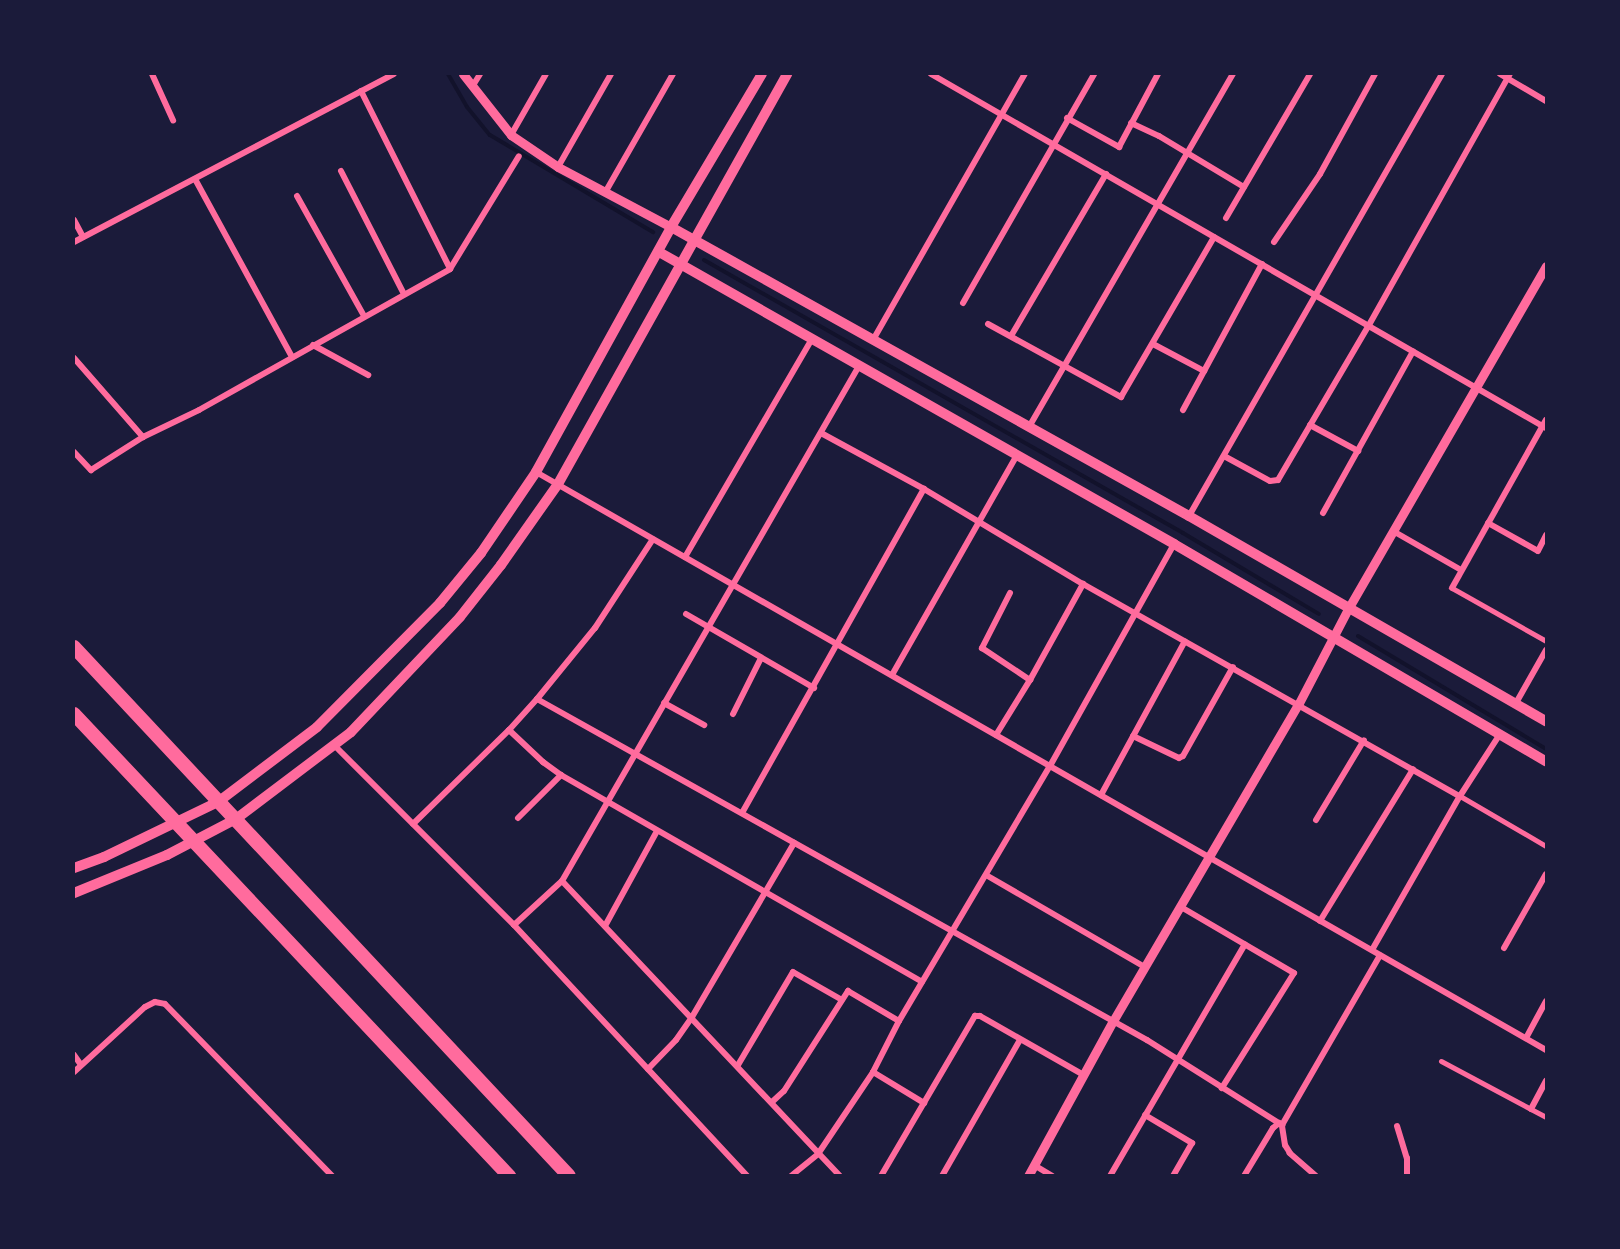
<!DOCTYPE html>
<style>
body{margin:0}
#map{position:relative;width:1620px;height:1249px;overflow:hidden;background:#1b1b3a;font-family:Figtree,sans-serif}
div>[style]{position:absolute}
.stream>*{height:4px;margin:-2px;padding:0 2px;transform-origin:2px;border-radius:2px;background:#12122b}
.pedestrian>*{height:5px;margin:-2.5px;padding:0 2.5px;transform-origin:2.5px;border-radius:2.5px;background:#ff6b9d}
.minor>*{height:6px;margin:-3px;padding:0 3px;transform-origin:3px;border-radius:3px;background:#ff6b9d}
.tertiary>*{height:9px;margin:-4.5px;padding:0 4.5px;transform-origin:4.5px;border-radius:4.5px;background:#ff6b9d}
.secondary>*{height:10px;margin:-5px;padding:0 5px;transform-origin:5px;border-radius:5px;background:#ff6b9d}
.trunk>*{height:14px;margin:-7px;padding:0 7px;transform-origin:7px;border-radius:7px;background:#ff6b9d}
span{translate:-50% -50%;white-space:nowrap;text-align:center;line-height:1.15;-webkit-text-stroke:6px #1b1b3a;paint-order:stroke}
.frame{position:absolute;inset:0;border:75px solid #1b1b3a;pointer-events:none}
</style>
<div id="map">
<div class="stream">
<div style="left:448px;top:74px;width:38px;rotate:60deg"></div>
<div style="left:467px;top:107px;width:36px;rotate:51deg"></div>
<div style="left:490px;top:135px;width:190px;rotate:30.8deg"></div>
<div style="left:704px;top:260px;width:551px;rotate:29.68deg"></div>
<div style="left:1183px;top:533px;width:158px;rotate:30.8deg"></div>
<div style="left:1358px;top:636px;width:219px;rotate:31deg"></div>
</div>
<div class="pedestrian">
<div style="left:1452px;top:588px;width:108px;rotate:29.4deg"></div>
<div style="left:1460px;top:796px;width:99px;rotate:30.2deg"></div>
<div style="left:1441px;top:1061px;width:119px;rotate:28.1deg"></div>
</div>
<div class="minor">
<div style="left:152px;top:74px;width:51px;rotate:65.5deg"></div>
<div style="left:931px;top:74px;width:710px;rotate:29.93deg"></div>
<div style="left:1500px;top:74px;width:53px;rotate:30.4deg"></div>
<div style="left:472px;top:87px;width:15px;rotate:-58deg"></div>
<div style="left:361px;top:91px;width:199px;rotate:63.4deg"></div>
<div style="left:1067px;top:118px;width:60px;rotate:29.1deg"></div>
<div style="left:1119px;top:147px;width:83px;rotate:-61.9deg"></div>
<div style="left:1131px;top:123px;width:31px;rotate:25deg"></div>
<div style="left:1159px;top:136px;width:99px;rotate:31deg"></div>
<div style="left:511px;top:135px;width:70px;rotate:-60.2deg"></div>
<div style="left:558px;top:167px;width:107px;rotate:-60.3deg"></div>
<div style="left:341px;top:171px;width:138px;rotate:62.9deg"></div>
<div style="left:195px;top:179px;width:203px;rotate:61.4deg"></div>
<div style="left:606px;top:191px;width:135px;rotate:-60.2deg"></div>
<div style="left:297px;top:196px;width:137px;rotate:60.8deg"></div>
<div style="left:1226px;top:218px;width:167px;rotate:-59.7deg"></div>
<div style="left:74px;top:220px;width:19px;rotate:62deg"></div>
<div style="left:74px;top:242px;width:361px;rotate:-27.7deg"></div>
<div style="left:1274px;top:242px;width:82px;rotate:-55.9deg"></div>
<div style="left:1320px;top:174px;width:114px;rotate:-61.2deg"></div>
<div style="left:963px;top:303px;width:264px;rotate:-60.2deg"></div>
<div style="left:988px;top:324px;width:152px;rotate:28.8deg"></div>
<div style="left:1121px;top:397px;width:185px;rotate:-59.8deg"></div>
<div style="left:1011px;top:336px;width:188px;rotate:-59.6deg"></div>
<div style="left:873px;top:340px;width:306px;rotate:-60.3deg"></div>
<div style="left:1153px;top:344px;width:58px;rotate:27.9deg"></div>
<div style="left:313px;top:345px;width:63px;rotate:28.6deg"></div>
<div style="left:74px;top:358px;width:105px;rotate:48.9deg"></div>
<div style="left:1183px;top:410px;width:166px;rotate:-61.6deg"></div>
<div style="left:1310px;top:425px;width:55px;rotate:28.4deg"></div>
<div style="left:1029px;top:427px;width:408px;rotate:-60deg"></div>
<div style="left:821px;top:433px;width:117px;rotate:28.5deg"></div>
<div style="left:924px;top:489px;width:185px;rotate:30.9deg"></div>
<div style="left:1083px;top:584px;width:433px;rotate:29.4deg"></div>
<div style="left:74px;top:452px;width:25px;rotate:47deg"></div>
<div style="left:91px;top:470px;width:62px;rotate:-32.4deg"></div>
<div style="left:143px;top:437px;width:62px;rotate:-25.7deg"></div>
<div style="left:199px;top:410px;width:288px;rotate:-29.3deg"></div>
<div style="left:450px;top:269px;width:132px;rotate:-58.6deg"></div>
<div style="left:1224px;top:456px;width:52px;rotate:28.5deg"></div>
<div style="left:1270px;top:481px;width:8px;rotate:-7deg"></div>
<div style="left:1278px;top:480px;width:180px;rotate:-59.6deg"></div>
<div style="left:1369px;top:325px;width:288px;rotate:-60.7deg"></div>
<div style="left:536px;top:472px;width:1164px;rotate:29.78deg"></div>
<div style="left:1323px;top:513px;width:185px;rotate:-60.9deg"></div>
<div style="left:1189px;top:516px;width:509px;rotate:-60.21deg"></div>
<div style="left:1488px;top:523px;width:57px;rotate:29.2deg"></div>
<div style="left:1538px;top:551px;width:18px;rotate:-63deg"></div>
<div style="left:1393px;top:531px;width:78px;rotate:29.8deg"></div>
<div style="left:685px;top:557px;width:252px;rotate:-59.8deg"></div>
<div style="left:1452px;top:588px;width:193px;rotate:-60.8deg"></div>
<div style="left:1010px;top:593px;width:62px;rotate:117deg"></div>
<div style="left:982px;top:648px;width:58px;rotate:33.7deg"></div>
<div style="left:686px;top:614px;width:148px;rotate:30deg"></div>
<div style="left:892px;top:675px;width:253px;rotate:-60.4deg"></div>
<div style="left:537px;top:699px;width:699px;rotate:29.21deg"></div>
<div style="left:1147px;top:1040px;width:160px;rotate:32.2deg"></div>
<div style="left:664px;top:703px;width:46px;rotate:28.8deg"></div>
<div style="left:1516px;top:703px;width:61px;rotate:-60.5deg"></div>
<div style="left:733px;top:714px;width:63px;rotate:-63.4deg"></div>
<div style="left:509px;top:730px;width:47px;rotate:43.3deg"></div>
<div style="left:543px;top:762px;width:22px;rotate:36deg"></div>
<div style="left:561px;top:775px;width:416px;rotate:29.8deg"></div>
<div style="left:996px;top:735px;width:65px;rotate:-58.3deg"></div>
<div style="left:1030px;top:680px;width:110px;rotate:-61.1deg"></div>
<div style="left:1133px;top:736px;width:51px;rotate:25.6deg"></div>
<div style="left:1179px;top:758px;width:4px;rotate:-27deg"></div>
<div style="left:1183px;top:756px;width:102px;rotate:-60.7deg"></div>
<div style="left:335px;top:746px;width:253px;rotate:45deg"></div>
<div style="left:514px;top:925px;width:342px;rotate:47.1deg"></div>
<div style="left:1101px;top:795px;width:175px;rotate:-61.4deg"></div>
<div style="left:742px;top:813px;width:372px;rotate:-60.7deg"></div>
<div style="left:518px;top:818px;width:61px;rotate:-45deg"></div>
<div style="left:1316px;top:820px;width:93px;rotate:-59deg"></div>
<div style="left:413px;top:824px;width:134px;rotate:-44.4deg"></div>
<div style="left:509px;top:730px;width:42px;rotate:-47.9deg"></div>
<div style="left:537px;top:699px;width:92px;rotate:-50.8deg"></div>
<div style="left:595px;top:628px;width:106px;rotate:-56.9deg"></div>
<div style="left:986px;top:875px;width:184px;rotate:30.1deg"></div>
<div style="left:562px;top:881px;width:405px;rotate:46.7deg"></div>
<div style="left:1181px;top:907px;width:131px;rotate:30.3deg"></div>
<div style="left:1294px;top:973px;width:136px;rotate:122.1deg"></div>
<div style="left:1320px;top:921px;width:178px;rotate:-58.5deg"></div>
<div style="left:514px;top:925px;width:65px;rotate:-42.5deg"></div>
<div style="left:562px;top:881px;width:595px;rotate:-60.03deg"></div>
<div style="left:605px;top:926px;width:108px;rotate:-61.3deg"></div>
<div style="left:1504px;top:948px;width:85px;rotate:-60.4deg"></div>
<div style="left:1372px;top:950px;width:177px;rotate:-60.3deg"></div>
<div style="left:1460px;top:796px;width:74px;rotate:-57.2deg"></div>
<div style="left:1526px;top:1038px;width:42px;rotate:-61.6deg"></div>
<div style="left:74px;top:1055px;width:12px;rotate:55deg"></div>
<div style="left:738px;top:1065px;width:108px;rotate:-59.4deg"></div>
<div style="left:793px;top:972px;width:56px;rotate:29.7deg"></div>
<div style="left:648px;top:1069px;width:40px;rotate:-46deg"></div>
<div style="left:676px;top:1040px;width:28px;rotate:-55deg"></div>
<div style="left:692px;top:1017px;width:202px;rotate:-59.6deg"></div>
<div style="left:74px;top:1072px;width:96px;rotate:-42.5deg"></div>
<div style="left:145px;top:1007px;width:11px;rotate:-27deg"></div>
<div style="left:155px;top:1002px;width:10px;rotate:11deg"></div>
<div style="left:165px;top:1004px;width:240px;rotate:45.8deg"></div>
<div style="left:873px;top:1072px;width:60px;rotate:31.3deg"></div>
<div style="left:772px;top:1102px;width:16px;rotate:-43deg"></div>
<div style="left:784px;top:1091px;width:119px;rotate:-57.4deg"></div>
<div style="left:848px;top:991px;width:59px;rotate:30.5deg"></div>
<div style="left:1531px;top:1109px;width:32px;rotate:-62deg"></div>
<div style="left:1145px;top:1115px;width:55px;rotate:30.8deg"></div>
<div style="left:1192px;top:1143px;width:38px;rotate:120deg"></div>
<div style="left:1397px;top:1126px;width:34px;rotate:73deg"></div>
<div style="left:1407px;top:1158px;width:18px;rotate:90deg"></div>
<div style="left:1034px;top:1165px;width:21px;rotate:31deg"></div>
<div style="left:791px;top:1176px;width:35px;rotate:-39deg"></div>
<div style="left:818px;top:1154px;width:99px;rotate:-56.1deg"></div>
<div style="left:873px;top:1072px;width:57px;rotate:-63deg"></div>
<div style="left:899px;top:1021px;width:296px;rotate:-59.4deg"></div>
<div style="left:1050px;top:766px;width:254px;rotate:-60.8deg"></div>
<div style="left:881px;top:1176px;width:186px;rotate:-59.6deg"></div>
<div style="left:975px;top:1016px;width:5px"></div>
<div style="left:980px;top:1016px;width:120px;rotate:29.6deg"></div>
<div style="left:942px;top:1176px;width:157px;rotate:-60.2deg"></div>
<div style="left:1110px;top:1176px;width:268px;rotate:-59.8deg"></div>
<div style="left:1244px;top:1176px;width:56px;rotate:-58.9deg"></div>
<div style="left:1273px;top:1128px;width:8px;rotate:-40deg"></div>
<div style="left:1316px;top:1176px;width:35px;rotate:-139deg"></div>
<div style="left:1290px;top:1153px;width:9px;rotate:-122deg"></div>
<div style="left:1285px;top:1145px;width:20px;rotate:-99deg"></div>
<div style="left:1282px;top:1125px;width:196px;rotate:-60deg"></div>
</div>
<div class="tertiary">
<div style="left:463px;top:74px;width:78px;rotate:51.8deg"></div>
<div style="left:511px;top:135px;width:57px;rotate:34.2deg"></div>
<div style="left:558px;top:167px;width:128px;rotate:28deg"></div>
<div style="left:1028px;top:1176px;width:177px;rotate:-61.3deg"></div>
<div style="left:1113px;top:1021px;width:368px;rotate:-59.7deg"></div>
<div style="left:1299px;top:703px;width:106px;rotate:-62.5deg"></div>
<div style="left:1348px;top:609px;width:396px;rotate:-60deg"></div>
</div>
<div class="secondary">
<div style="left:671px;top:227px;width:593px;rotate:29.16deg"></div>
<div style="left:1189px;top:516px;width:412px;rotate:29.9deg"></div>
<div style="left:659px;top:252px;width:592px;rotate:29.55deg"></div>
<div style="left:1174px;top:544px;width:431px;rotate:30.3deg"></div>
<div style="left:74px;top:868px;width:32px;rotate:-20deg"></div>
<div style="left:104px;top:857px;width:127px;rotate:-25.8deg"></div>
<div style="left:218px;top:802px;width:124px;rotate:-37.1deg"></div>
<div style="left:317px;top:727px;width:175px;rotate:-45.2deg"></div>
<div style="left:440px;top:603px;width:65px;rotate:-50.6deg"></div>
<div style="left:481px;top:553px;width:98px;rotate:-55.8deg"></div>
<div style="left:536px;top:472px;width:280px;rotate:-61.1deg"></div>
<div style="left:671px;top:227px;width:178px;rotate:-59.3deg"></div>
<div style="left:74px;top:893px;width:100px;rotate:-22.2deg"></div>
<div style="left:167px;top:855px;width:78px;rotate:-27.6deg"></div>
<div style="left:236px;top:819px;width:144px;rotate:-37.1deg"></div>
<div style="left:351px;top:732px;width:158px;rotate:-46.5deg"></div>
<div style="left:460px;top:617px;width:66px;rotate:-51.7deg"></div>
<div style="left:501px;top:565px;width:99px;rotate:-54.9deg"></div>
<div style="left:558px;top:484px;width:470px;rotate:-60.8deg"></div>
</div>
<div class="trunk">
<div style="left:74px;top:647px;width:724px;rotate:46.9deg"></div>
<div style="left:74px;top:714px;width:635px;rotate:46.72deg"></div>
</div>
<div class="frame"></div>
</div>
